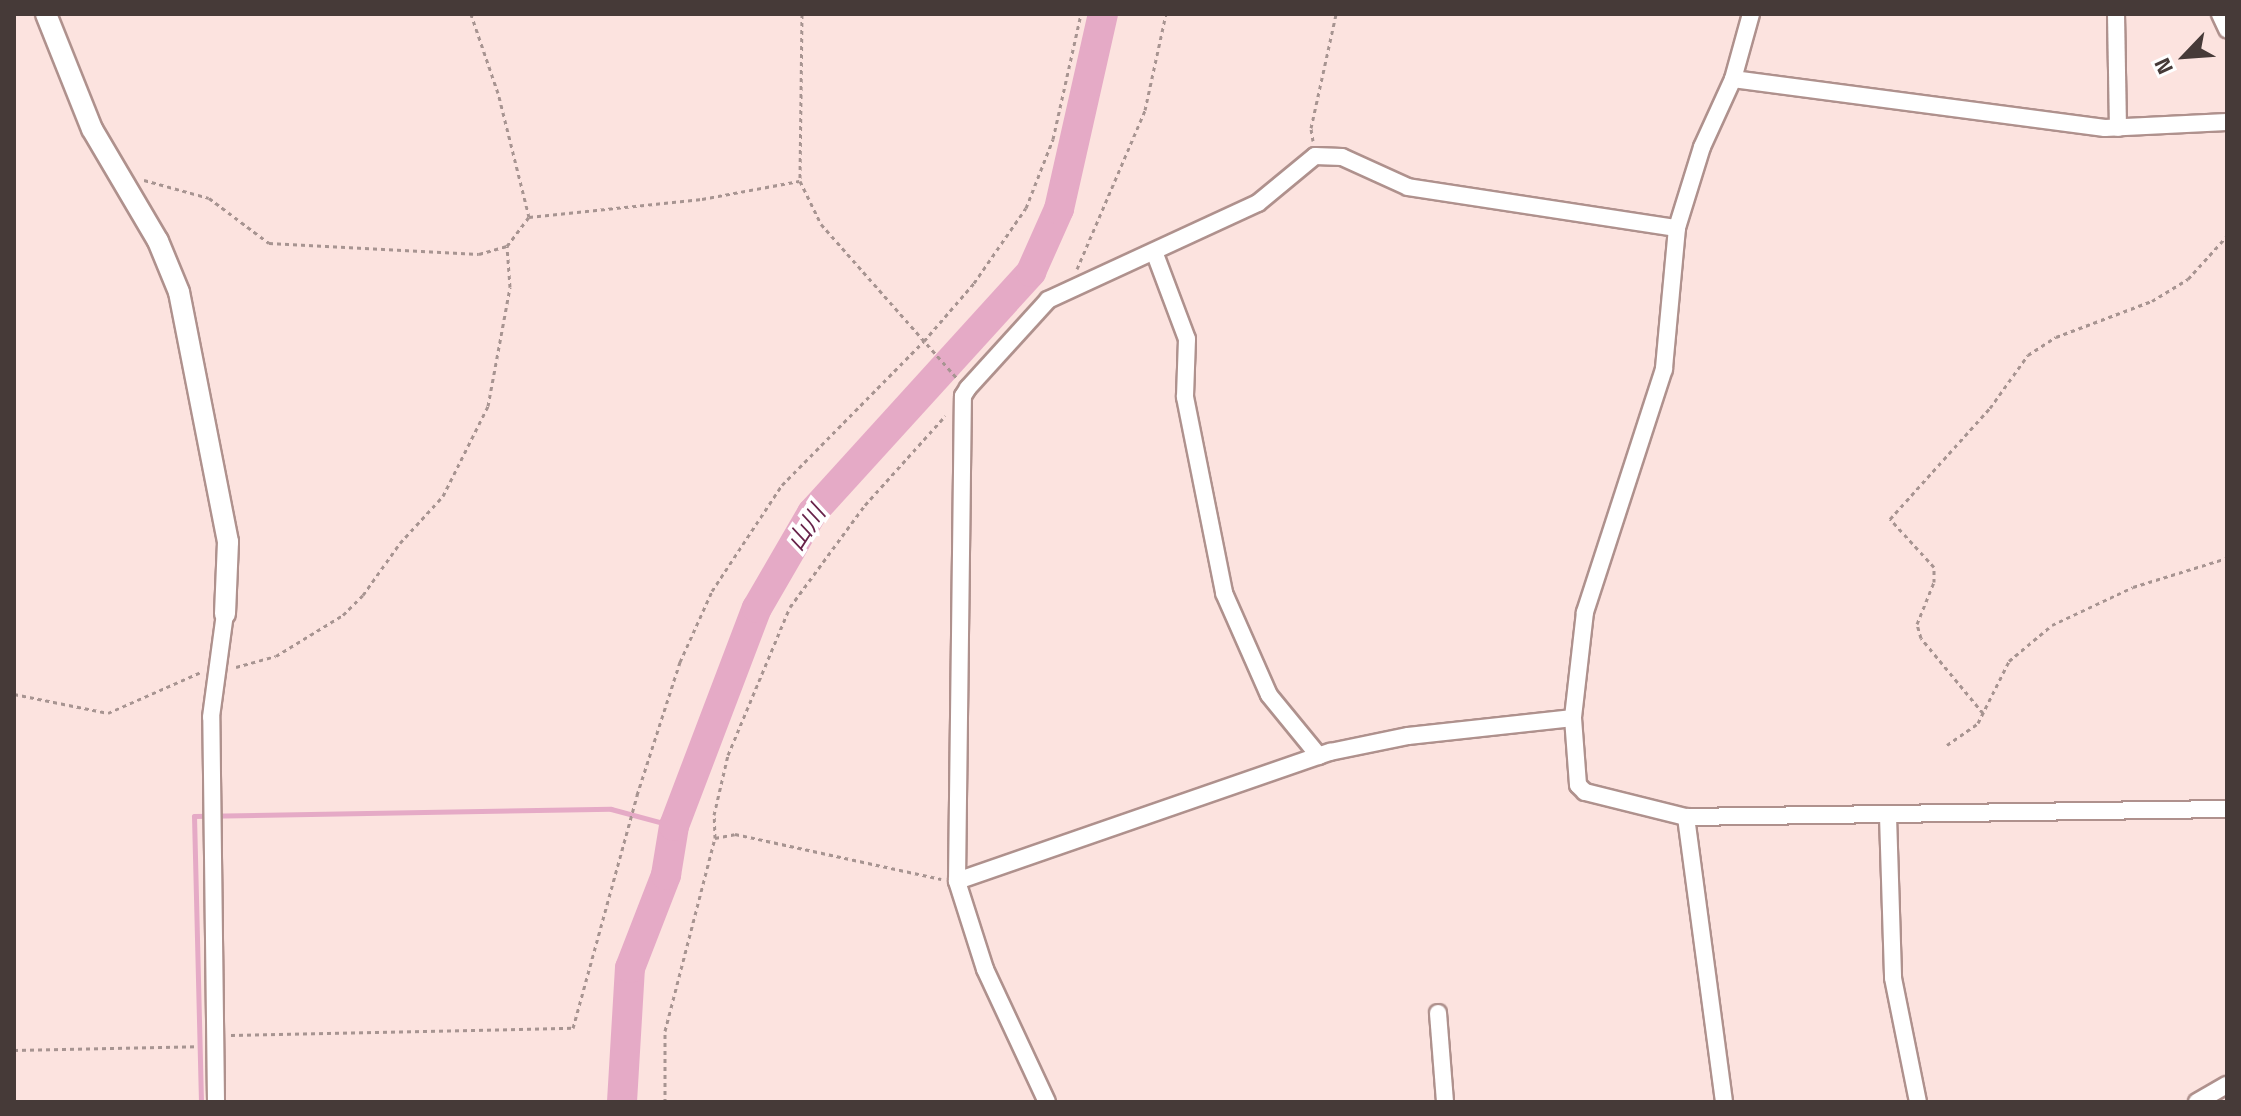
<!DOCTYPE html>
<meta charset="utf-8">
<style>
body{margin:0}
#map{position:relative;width:2241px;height:1116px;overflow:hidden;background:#fce3df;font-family:"Titillium Web","Noto Sans JP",sans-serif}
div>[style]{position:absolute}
.stream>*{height:5px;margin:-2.5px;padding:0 2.5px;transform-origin:2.5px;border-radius:2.5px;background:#e5aac6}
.river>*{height:30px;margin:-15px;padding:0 15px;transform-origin:15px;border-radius:15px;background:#e5aac6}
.path>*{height:3px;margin-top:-1.5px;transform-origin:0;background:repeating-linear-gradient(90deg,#a79491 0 4px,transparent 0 8px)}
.roads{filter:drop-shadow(2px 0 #af918d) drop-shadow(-2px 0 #af918d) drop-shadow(0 2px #af918d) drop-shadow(0 -2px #af918d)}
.minor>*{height:16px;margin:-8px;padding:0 8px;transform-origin:8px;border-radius:8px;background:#fff}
.tertiary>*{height:20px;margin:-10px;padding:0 10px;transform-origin:10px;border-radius:10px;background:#fff}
span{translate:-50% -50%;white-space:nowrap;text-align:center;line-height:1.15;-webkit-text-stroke:7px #fff;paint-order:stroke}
.water-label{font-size:24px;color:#68234a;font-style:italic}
.frame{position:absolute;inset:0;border:16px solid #463a38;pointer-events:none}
.north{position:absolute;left:2145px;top:16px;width:80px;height:80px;-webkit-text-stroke:6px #fff;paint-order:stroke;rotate:245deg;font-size:22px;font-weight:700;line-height:32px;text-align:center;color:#463a38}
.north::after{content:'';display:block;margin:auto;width:28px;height:36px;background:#463a38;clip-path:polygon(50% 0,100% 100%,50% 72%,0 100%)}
</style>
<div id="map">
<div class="stream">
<div style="left:201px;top:1102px;width:286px;rotate:-91.4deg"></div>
<div style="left:194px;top:816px;width:417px;rotate:-1deg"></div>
<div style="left:611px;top:809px;width:65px;rotate:15.1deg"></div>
</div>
<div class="river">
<div style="left:622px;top:1102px;width:134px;rotate:-86.6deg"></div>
<div style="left:630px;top:968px;width:100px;rotate:-68.8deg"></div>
<div style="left:666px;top:875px;width:50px;rotate:-80.7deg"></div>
<div style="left:674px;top:826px;width:233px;rotate:-69.2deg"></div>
<div style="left:757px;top:608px;width:110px;rotate:-59.9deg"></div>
<div style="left:812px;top:513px;width:326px;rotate:-47.7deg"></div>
<div style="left:1031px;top:272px;width:69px;rotate:-66deg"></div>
<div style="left:1059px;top:209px;width:200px;rotate:-77.3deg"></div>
</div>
<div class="path">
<div style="left:802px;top:14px;width:167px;rotate:90.7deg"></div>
<div style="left:800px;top:181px;width:48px;rotate:64deg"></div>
<div style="left:821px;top:224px;width:205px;rotate:48.6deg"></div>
<div style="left:1313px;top:141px;width:13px;rotate:-99deg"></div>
<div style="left:1311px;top:128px;width:117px;rotate:-77.6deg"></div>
<div style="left:144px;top:180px;width:67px;rotate:15.5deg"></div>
<div style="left:209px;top:198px;width:75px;rotate:36.9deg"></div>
<div style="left:269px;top:243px;width:210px;rotate:3deg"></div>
<div style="left:479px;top:254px;width:29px;rotate:-16deg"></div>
<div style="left:529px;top:217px;width:174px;rotate:-5.9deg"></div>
<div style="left:702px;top:199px;width:99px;rotate:-10.5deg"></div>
<div style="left:1077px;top:269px;width:173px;rotate:-66.8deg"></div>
<div style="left:1145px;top:110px;width:98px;rotate:-77.7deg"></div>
<div style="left:236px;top:667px;width:41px;rotate:-15.4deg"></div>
<div style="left:276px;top:656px;width:79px;rotate:-31.5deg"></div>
<div style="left:343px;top:615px;width:28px;rotate:-45deg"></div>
<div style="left:363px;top:595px;width:64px;rotate:-54.6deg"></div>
<div style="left:400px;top:543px;width:64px;rotate:-47.5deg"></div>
<div style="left:443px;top:496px;width:101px;rotate:-63.4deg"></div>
<div style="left:488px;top:406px;width:121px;rotate:-79.5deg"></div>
<div style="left:510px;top:287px;width:41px;rotate:-94.2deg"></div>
<div style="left:507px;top:246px;width:36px;rotate:-53deg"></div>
<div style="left:529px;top:217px;width:128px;rotate:-104deg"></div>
<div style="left:498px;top:93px;width:83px;rotate:-108.9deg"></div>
<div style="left:14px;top:694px;width:96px;rotate:11.4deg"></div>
<div style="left:108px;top:713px;width:102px;rotate:-23.8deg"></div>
<div style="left:1983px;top:713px;width:97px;rotate:-129.6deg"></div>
<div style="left:1921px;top:638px;width:15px;rotate:-106deg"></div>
<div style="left:1917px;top:624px;width:45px;rotate:-68deg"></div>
<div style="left:1934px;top:582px;width:15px;rotate:-90deg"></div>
<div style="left:1934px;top:567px;width:65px;rotate:-132.5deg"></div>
<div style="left:1890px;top:519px;width:149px;rotate:-48deg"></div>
<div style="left:1990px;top:408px;width:65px;rotate:-54.4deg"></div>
<div style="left:2028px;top:355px;width:33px;rotate:-33deg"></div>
<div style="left:2056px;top:337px;width:103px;rotate:-20.6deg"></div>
<div style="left:2152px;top:301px;width:42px;rotate:-31.4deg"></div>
<div style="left:2188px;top:279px;width:58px;rotate:-47.8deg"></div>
<div style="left:1947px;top:745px;width:38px;rotate:-35deg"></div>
<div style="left:1978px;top:723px;width:69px;rotate:-63.4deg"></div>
<div style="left:2009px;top:661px;width:56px;rotate:-39.9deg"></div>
<div style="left:2052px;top:625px;width:89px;rotate:-25.1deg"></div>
<div style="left:2133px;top:587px;width:98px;rotate:-17.1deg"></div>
<div style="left:715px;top:838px;width:23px;rotate:-92deg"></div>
<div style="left:714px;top:815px;width:62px;rotate:-76.9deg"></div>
<div style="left:728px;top:755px;width:160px;rotate:-67.3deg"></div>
<div style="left:790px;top:607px;width:127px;rotate:-53.7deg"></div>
<div style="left:865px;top:505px;width:120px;rotate:-48deg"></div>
<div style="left:231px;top:1035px;width:342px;rotate:-1.2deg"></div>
<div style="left:573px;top:1028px;width:242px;rotate:-74.6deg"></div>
<div style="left:637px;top:795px;width:140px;rotate:-72.1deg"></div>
<div style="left:680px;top:662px;width:78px;rotate:-65.7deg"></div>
<div style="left:712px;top:591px;width:127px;rotate:-56.6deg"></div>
<div style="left:782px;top:485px;width:202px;rotate:-45.4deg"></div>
<div style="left:924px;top:341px;width:77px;rotate:-49.2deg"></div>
<div style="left:974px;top:283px;width:91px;rotate:-55.3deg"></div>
<div style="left:1026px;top:208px;width:74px;rotate:-68.6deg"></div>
<div style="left:1053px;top:139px;width:128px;rotate:-77.4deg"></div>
<div style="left:14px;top:1050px;width:184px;rotate:-1.2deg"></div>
<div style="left:665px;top:1102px;width:71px;rotate:-90deg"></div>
<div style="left:665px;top:1031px;width:199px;rotate:-75.5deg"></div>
<div style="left:715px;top:838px;width:20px;rotate:-11deg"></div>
<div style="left:735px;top:834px;width:211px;rotate:12.3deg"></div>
</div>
<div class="roads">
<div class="minor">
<div style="left:1751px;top:14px;width:67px;rotate:105.5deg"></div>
<div style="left:1733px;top:79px;width:75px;rotate:114.5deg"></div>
<div style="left:1702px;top:147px;width:85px;rotate:107.2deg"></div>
<div style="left:1677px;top:228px;width:142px;rotate:95.3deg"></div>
<div style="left:1664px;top:369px;width:256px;rotate:108deg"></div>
<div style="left:1585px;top:612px;width:107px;rotate:96.5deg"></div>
<div style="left:1573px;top:718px;width:67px;rotate:85.7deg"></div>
<div style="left:1578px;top:785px;width:10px;rotate:45deg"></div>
<div style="left:1585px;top:792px;width:104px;rotate:13.9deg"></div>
<div style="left:1686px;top:817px;width:541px;rotate:-0.85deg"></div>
<div style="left:2116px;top:14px;width:114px;rotate:89deg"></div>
<div style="left:2220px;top:14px;width:17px;rotate:65deg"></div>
<div style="left:1733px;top:79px;width:375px;rotate:7.5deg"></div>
<div style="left:2105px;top:128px;width:122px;rotate:-2.8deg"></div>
<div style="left:1155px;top:254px;width:91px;rotate:69.4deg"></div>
<div style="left:1187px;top:339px;width:58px;rotate:92deg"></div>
<div style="left:1185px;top:397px;width:200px;rotate:78.7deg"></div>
<div style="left:1224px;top:593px;width:111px;rotate:66.2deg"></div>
<div style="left:1269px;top:695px;width:79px;rotate:50.7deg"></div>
<div style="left:1888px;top:816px;width:162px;rotate:88.2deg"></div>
<div style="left:1893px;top:978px;width:126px;rotate:78.6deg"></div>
<div style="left:1686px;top:817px;width:288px;rotate:82.4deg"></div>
<div style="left:957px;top:881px;width:395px;rotate:-19.1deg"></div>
<div style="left:1330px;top:752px;width:80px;rotate:-11.6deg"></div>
<div style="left:1408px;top:736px;width:166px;rotate:-6.2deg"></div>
<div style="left:1438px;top:1013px;width:89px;rotate:85.5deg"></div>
<div style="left:216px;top:1102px;width:385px;rotate:-90.7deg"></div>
<div style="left:211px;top:717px;width:104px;rotate:-82.3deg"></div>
<div style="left:1047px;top:1102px;width:147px;rotate:-115deg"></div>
<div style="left:985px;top:969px;width:92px;rotate:-107.7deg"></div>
<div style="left:957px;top:881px;width:485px;rotate:-89.3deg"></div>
<div style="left:963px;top:396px;width:9px;rotate:-58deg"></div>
<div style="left:968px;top:388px;width:119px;rotate:-47.7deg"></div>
<div style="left:1048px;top:300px;width:231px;rotate:-24.8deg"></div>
<div style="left:1258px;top:203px;width:74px;rotate:-39.5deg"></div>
<div style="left:1315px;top:156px;width:27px;rotate:2deg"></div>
<div style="left:1342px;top:157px;width:72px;rotate:24.4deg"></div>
<div style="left:1408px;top:187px;width:272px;rotate:8.7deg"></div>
<div style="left:2197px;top:1102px;width:34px;rotate:-30deg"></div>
</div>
<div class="tertiary">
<div style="left:46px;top:14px;width:124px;rotate:68.2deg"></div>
<div style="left:92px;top:129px;width:130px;rotate:59.5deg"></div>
<div style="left:158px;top:241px;width:55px;rotate:67.6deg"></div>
<div style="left:179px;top:292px;width:255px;rotate:78.9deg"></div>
<div style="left:228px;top:542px;width:72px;rotate:92.4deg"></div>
</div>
</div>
<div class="water-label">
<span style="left:806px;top:528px;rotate:-57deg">山川</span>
</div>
<div class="frame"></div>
<div class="north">N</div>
</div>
